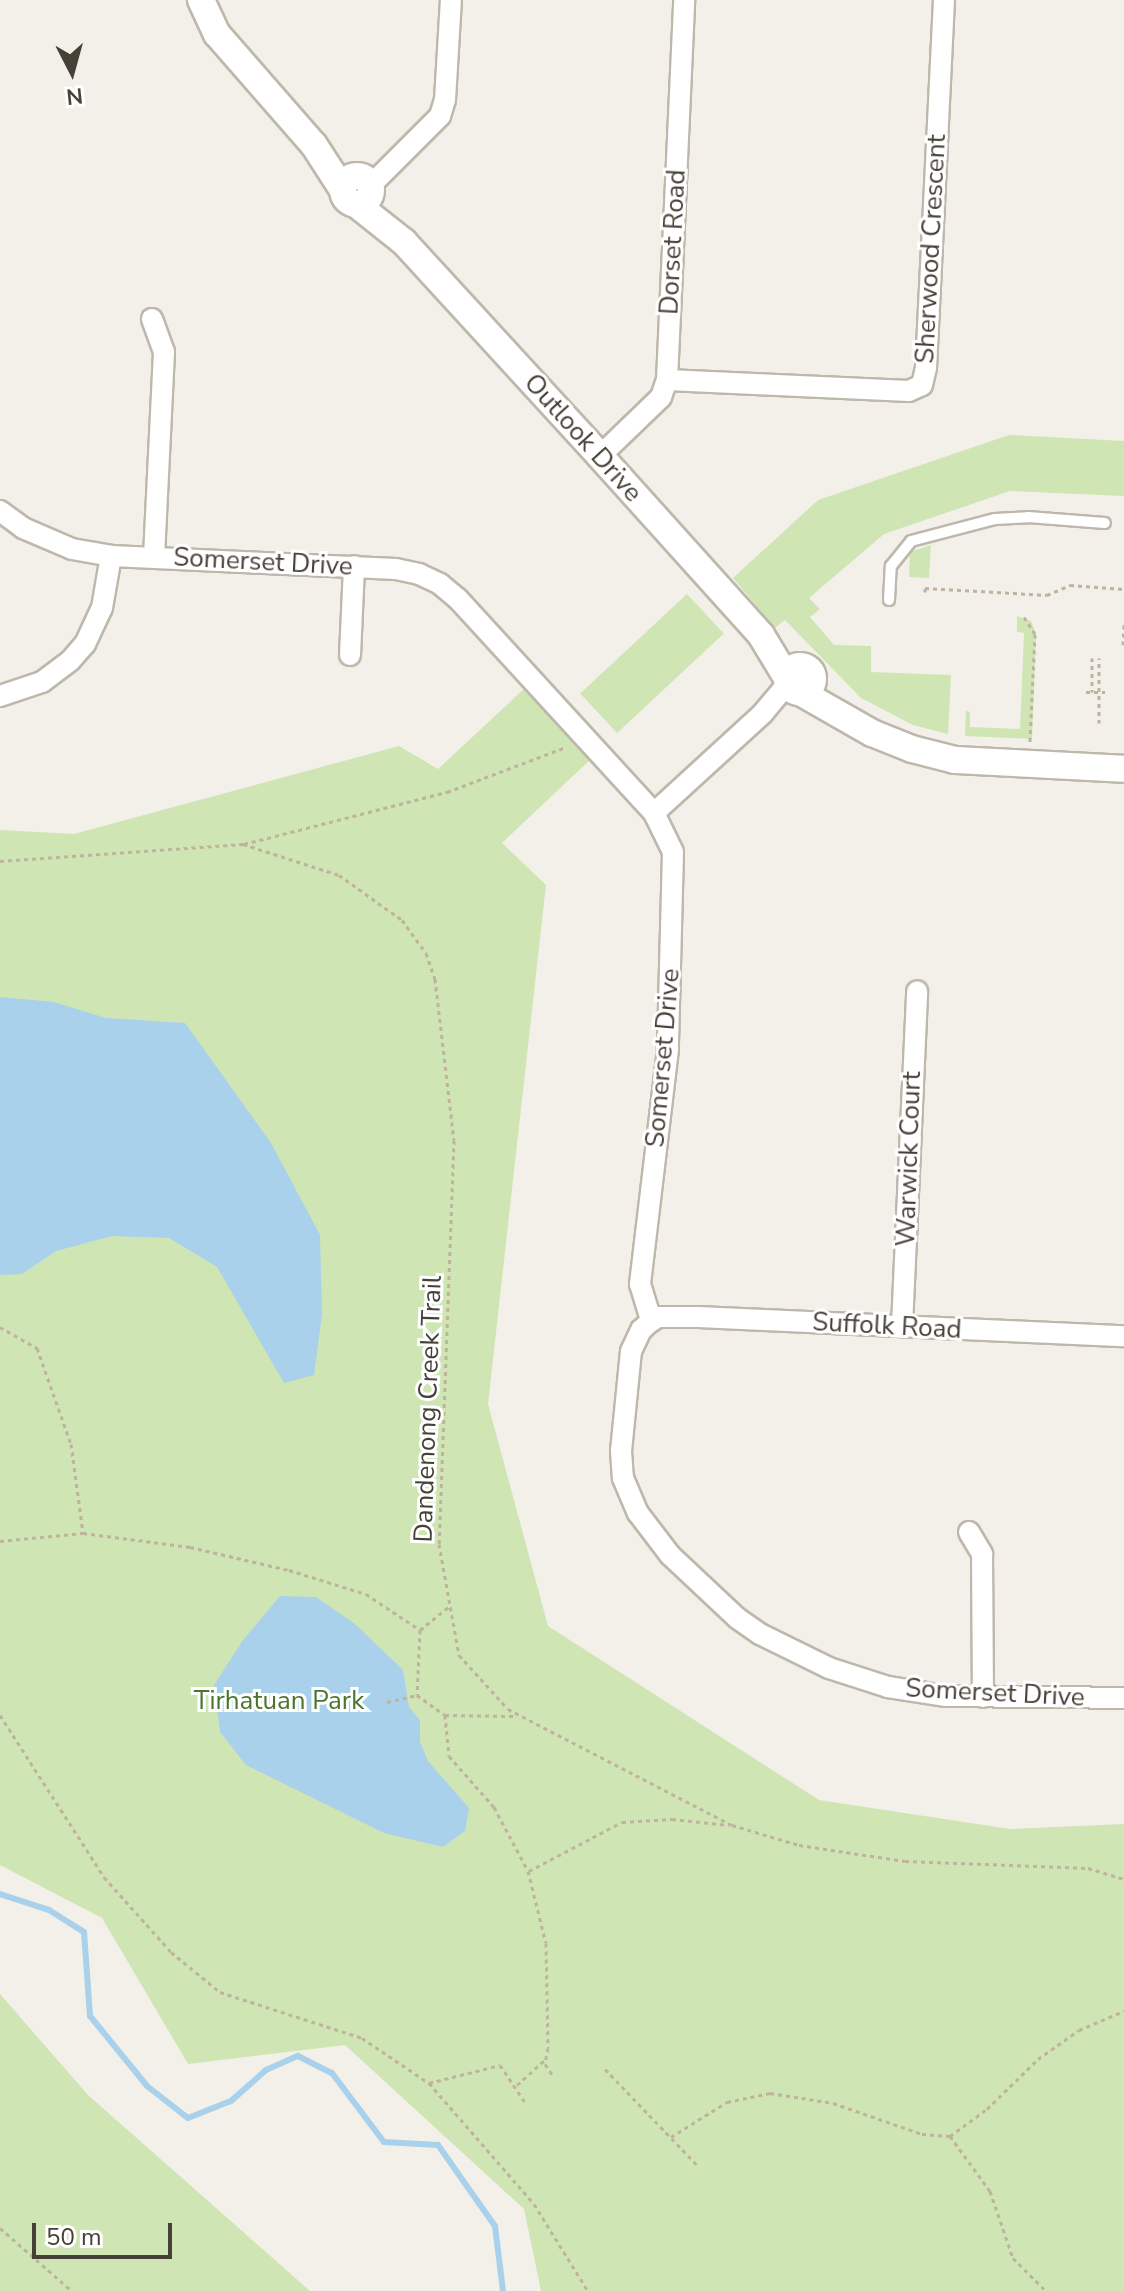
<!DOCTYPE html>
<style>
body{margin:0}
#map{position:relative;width:1124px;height:2291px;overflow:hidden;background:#f3f0e9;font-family:"Nunito Sans",sans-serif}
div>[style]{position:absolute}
.green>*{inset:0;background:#cfe5b4;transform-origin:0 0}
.water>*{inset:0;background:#a9d1ec}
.stream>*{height:6px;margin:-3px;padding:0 3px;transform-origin:3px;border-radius:3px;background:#a9d1ec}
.path>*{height:3px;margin-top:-1.5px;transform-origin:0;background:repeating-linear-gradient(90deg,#bfb39e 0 4px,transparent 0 8px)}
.roads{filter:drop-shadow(2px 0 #beb8ac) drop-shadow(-2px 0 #beb8ac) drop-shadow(0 2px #beb8ac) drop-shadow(0 -2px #beb8ac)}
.service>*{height:10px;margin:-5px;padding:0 5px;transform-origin:5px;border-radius:5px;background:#fff}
.minor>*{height:20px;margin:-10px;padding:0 10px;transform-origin:10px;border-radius:10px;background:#fff}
.tertiary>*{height:26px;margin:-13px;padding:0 13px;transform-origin:13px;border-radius:13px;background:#fff}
.tertiary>.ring{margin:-13px;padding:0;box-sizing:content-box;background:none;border:26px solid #fff;border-radius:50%}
span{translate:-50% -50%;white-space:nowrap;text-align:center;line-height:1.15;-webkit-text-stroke:6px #fff;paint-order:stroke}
.street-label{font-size:26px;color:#464137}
.park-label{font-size:26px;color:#49752e}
.north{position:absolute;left:32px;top:32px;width:80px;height:80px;-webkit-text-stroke:6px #fff;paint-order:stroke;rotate:174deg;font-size:22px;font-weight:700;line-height:32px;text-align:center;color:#464137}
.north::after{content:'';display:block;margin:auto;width:28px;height:36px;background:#464137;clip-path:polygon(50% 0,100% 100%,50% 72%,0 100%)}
.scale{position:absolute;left:32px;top:2223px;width:140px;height:36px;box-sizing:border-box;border:4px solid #464137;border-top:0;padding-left:10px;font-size:24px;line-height:28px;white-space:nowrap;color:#464137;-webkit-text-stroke:6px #fff;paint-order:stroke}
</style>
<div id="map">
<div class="green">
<div style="clip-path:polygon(1009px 435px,1124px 441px,1124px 496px,1010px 491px,884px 534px,809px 598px,820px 609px,810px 617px,834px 645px,871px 646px,871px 672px,951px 675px,948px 734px,913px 725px,861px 698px,785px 620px,775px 628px,733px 578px,818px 500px)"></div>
<div style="clip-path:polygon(931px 545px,929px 578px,909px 577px,910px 552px)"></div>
<div style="left:687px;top:594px;width:54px;height:146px;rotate:47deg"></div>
<div style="clip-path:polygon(1017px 616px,1031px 621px,1036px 634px,1032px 739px,965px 736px,966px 711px,970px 712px,970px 727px,1020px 729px,1024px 633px,1017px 632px)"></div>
<div style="clip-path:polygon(526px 687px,592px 758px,502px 843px,546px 885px,488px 1404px,548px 1626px,819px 1800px,1010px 1829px,1124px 1824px,1124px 2291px,541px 2291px,524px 2209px,345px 2045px,188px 2064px,102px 1918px,0 1865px,0 830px,74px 834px,399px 746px,438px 769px)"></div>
<div style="clip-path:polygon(0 1994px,88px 2095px,310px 2291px,0 2291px)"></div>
</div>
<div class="water">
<div style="clip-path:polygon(0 997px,54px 1002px,106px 1018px,185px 1023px,271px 1143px,320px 1235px,322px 1314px,314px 1375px,284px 1383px,217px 1267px,169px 1238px,112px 1236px,56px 1251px,22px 1274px,0 1275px)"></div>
<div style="clip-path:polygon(280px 1596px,316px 1597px,355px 1624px,403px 1670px,409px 1707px,420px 1720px,420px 1742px,428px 1761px,469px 1808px,465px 1831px,443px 1847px,384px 1833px,246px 1765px,220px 1732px,214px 1685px,243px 1640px)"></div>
</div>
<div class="stream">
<div style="left:0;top:1894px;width:52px;rotate:18.1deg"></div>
<div style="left:49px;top:1910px;width:41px;rotate:32.2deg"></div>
<div style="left:84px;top:1932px;width:84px;rotate:85.9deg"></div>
<div style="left:90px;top:2016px;width:90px;rotate:50.8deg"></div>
<div style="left:147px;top:2086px;width:52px;rotate:38deg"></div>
<div style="left:188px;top:2118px;width:46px;rotate:-21.6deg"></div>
<div style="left:231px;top:2101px;width:47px;rotate:-41.5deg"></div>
<div style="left:266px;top:2070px;width:35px;rotate:-24deg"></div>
<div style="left:298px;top:2056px;width:38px;rotate:27deg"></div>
<div style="left:332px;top:2073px;width:86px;rotate:53deg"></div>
<div style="left:384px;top:2142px;width:54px;rotate:3.2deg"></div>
<div style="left:438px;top:2145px;width:99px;rotate:54.9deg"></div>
<div style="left:495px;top:2226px;width:65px;rotate:83deg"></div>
</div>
<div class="path">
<div style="left:925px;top:592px;width:4px;rotate:-90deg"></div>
<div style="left:925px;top:588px;width:122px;rotate:3.3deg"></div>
<div style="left:1047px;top:595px;width:25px;rotate:-23deg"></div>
<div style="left:1070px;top:585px;width:54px;rotate:4.2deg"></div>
<div style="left:1024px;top:617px;width:20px;rotate:57deg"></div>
<div style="left:1035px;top:634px;width:108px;rotate:92.7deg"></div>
<div style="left:1123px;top:645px;width:21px;rotate:-87deg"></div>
<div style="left:1092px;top:658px;width:34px;rotate:90deg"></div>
<div style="left:1086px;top:692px;width:19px"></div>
<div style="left:1099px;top:723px;width:65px;rotate:-90deg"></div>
<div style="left:244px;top:844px;width:210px;rotate:-14.4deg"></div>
<div style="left:447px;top:792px;width:127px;rotate:-20.7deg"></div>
<div style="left:0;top:861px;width:244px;rotate:-4deg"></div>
<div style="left:243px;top:844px;width:101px;rotate:17.9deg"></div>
<div style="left:339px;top:875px;width:77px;rotate:35.5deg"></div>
<div style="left:402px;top:920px;width:41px;rotate:54deg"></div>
<div style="left:426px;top:953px;width:28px;rotate:71deg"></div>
<div style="left:435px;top:979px;width:162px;rotate:83.3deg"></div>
<div style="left:454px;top:1140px;width:404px;rotate:92.1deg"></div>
<div style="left:439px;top:1544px;width:113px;rotate:79.8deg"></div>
<div style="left:459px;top:1655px;width:73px;rotate:47.8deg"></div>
<div style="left:508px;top:1709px;width:252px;rotate:27.4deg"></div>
<div style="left:732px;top:1825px;width:70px;rotate:16.6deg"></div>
<div style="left:799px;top:1845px;width:107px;rotate:8.6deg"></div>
<div style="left:905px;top:1861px;width:183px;rotate:2.2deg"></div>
<div style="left:1088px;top:1868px;width:38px;rotate:17deg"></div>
<div style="left:0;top:1327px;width:43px;rotate:29.6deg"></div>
<div style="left:37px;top:1348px;width:102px;rotate:70.5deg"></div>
<div style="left:71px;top:1444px;width:90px;rotate:82.3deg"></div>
<div style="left:0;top:1541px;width:83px;rotate:-5.5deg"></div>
<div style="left:83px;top:1533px;width:108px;rotate:7.5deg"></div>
<div style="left:190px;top:1547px;width:102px;rotate:13.1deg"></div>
<div style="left:289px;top:1570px;width:81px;rotate:17.3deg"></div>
<div style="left:366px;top:1594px;width:65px;rotate:33.7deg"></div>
<div style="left:420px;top:1630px;width:65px;rotate:92.6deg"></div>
<div style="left:417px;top:1695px;width:34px;rotate:36deg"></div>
<div style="left:445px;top:1715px;width:41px;rotate:84.4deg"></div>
<div style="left:449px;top:1756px;width:68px;rotate:48.6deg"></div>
<div style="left:494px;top:1807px;width:72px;rotate:62deg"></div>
<div style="left:528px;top:1871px;width:74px;rotate:76deg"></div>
<div style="left:546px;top:1943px;width:105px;rotate:88.9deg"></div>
<div style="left:548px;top:2048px;width:16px;rotate:101deg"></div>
<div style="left:545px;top:2064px;width:14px;rotate:56deg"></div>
<div style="left:420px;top:1630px;width:38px;rotate:-39deg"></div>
<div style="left:387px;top:1702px;width:31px;rotate:-13deg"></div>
<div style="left:0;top:1715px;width:193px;rotate:57.3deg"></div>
<div style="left:104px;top:1877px;width:101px;rotate:48.2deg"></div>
<div style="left:171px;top:1952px;width:63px;rotate:39.2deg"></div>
<div style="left:220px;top:1992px;width:149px;rotate:17.9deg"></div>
<div style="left:362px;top:2038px;width:81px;rotate:33.9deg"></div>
<div style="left:429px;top:2083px;width:160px;rotate:49deg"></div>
<div style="left:534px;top:2204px;width:102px;rotate:58.2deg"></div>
<div style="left:445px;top:1715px;width:72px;rotate:0.8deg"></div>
<div style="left:529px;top:1871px;width:105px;rotate:-27.8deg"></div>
<div style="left:622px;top:1822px;width:50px;rotate:-3.4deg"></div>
<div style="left:672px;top:1819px;width:57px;rotate:6deg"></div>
<div style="left:605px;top:2069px;width:132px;rotate:46.2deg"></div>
<div style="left:429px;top:2083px;width:73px;rotate:-14.2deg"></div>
<div style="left:500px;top:2065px;width:45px;rotate:56deg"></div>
<div style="left:517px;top:2085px;width:36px;rotate:-42deg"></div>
<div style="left:950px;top:2136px;width:68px;rotate:54deg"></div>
<div style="left:990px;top:2191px;width:71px;rotate:71.1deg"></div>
<div style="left:1013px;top:2258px;width:47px;rotate:45deg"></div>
<div style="left:671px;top:2137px;width:66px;rotate:-32deg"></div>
<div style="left:727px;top:2102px;width:44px;rotate:-11.8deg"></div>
<div style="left:770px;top:2093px;width:64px;rotate:9deg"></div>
<div style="left:833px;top:2103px;width:94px;rotate:19.2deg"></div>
<div style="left:922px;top:2134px;width:28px;rotate:4deg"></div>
<div style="left:950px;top:2136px;width:46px;rotate:-36.1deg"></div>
<div style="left:987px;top:2109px;width:71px;rotate:-44.4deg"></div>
<div style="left:1038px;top:2059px;width:50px;rotate:-35.3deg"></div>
<div style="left:1079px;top:2030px;width:49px;rotate:-22.9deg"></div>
<div style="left:0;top:2228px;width:96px;rotate:41.2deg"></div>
</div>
<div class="roads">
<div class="service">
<div style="left:889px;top:600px;width:34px;rotate:-87deg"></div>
<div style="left:891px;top:566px;width:32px;rotate:-51deg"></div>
<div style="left:911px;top:541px;width:87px;rotate:-14.7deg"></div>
<div style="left:995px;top:519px;width:33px;rotate:-3deg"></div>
<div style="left:1028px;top:517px;width:77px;rotate:4.5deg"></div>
</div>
<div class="minor">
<div style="left:370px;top:186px;width:99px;rotate:-45deg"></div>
<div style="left:440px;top:116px;width:17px;rotate:-73deg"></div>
<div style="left:445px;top:100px;width:100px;rotate:-86.6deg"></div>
<div style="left:152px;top:319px;width:35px;rotate:70deg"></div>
<div style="left:164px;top:352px;width:205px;rotate:92.8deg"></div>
<div style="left:667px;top:380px;width:242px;rotate:2.6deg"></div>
<div style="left:909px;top:391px;width:14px;rotate:-25deg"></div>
<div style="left:922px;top:385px;width:17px;rotate:-77deg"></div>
<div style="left:926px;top:368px;width:368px;rotate:-87.2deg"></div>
<div style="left:600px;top:456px;width:85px;rotate:-44deg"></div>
<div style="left:661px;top:397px;width:18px;rotate:-71deg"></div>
<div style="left:667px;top:380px;width:380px;rotate:-87.4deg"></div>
<div style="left:0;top:511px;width:29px;rotate:36deg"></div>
<div style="left:23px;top:528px;width:53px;rotate:23.2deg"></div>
<div style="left:72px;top:549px;width:40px;rotate:10deg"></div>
<div style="left:111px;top:556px;width:285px;rotate:2.6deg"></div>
<div style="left:396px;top:569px;width:24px;rotate:12deg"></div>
<div style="left:419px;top:574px;width:23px;rotate:25deg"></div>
<div style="left:440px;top:584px;width:23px;rotate:40deg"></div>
<div style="left:458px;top:599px;width:290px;rotate:47.5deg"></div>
<div style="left:654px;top:813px;width:43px;rotate:64deg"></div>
<div style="left:673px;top:852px;width:197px;rotate:91.5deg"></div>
<div style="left:668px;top:1049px;width:237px;rotate:96.8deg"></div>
<div style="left:640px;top:1284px;width:39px;rotate:73deg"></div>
<div style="left:651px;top:1321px;width:13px;rotate:138deg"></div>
<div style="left:641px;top:1330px;width:23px;rotate:115deg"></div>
<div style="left:631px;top:1351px;width:100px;rotate:95.7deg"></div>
<div style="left:621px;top:1451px;width:27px;rotate:86deg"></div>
<div style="left:623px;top:1478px;width:38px;rotate:67deg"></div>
<div style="left:638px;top:1513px;width:53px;rotate:52.7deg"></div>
<div style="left:670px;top:1555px;width:92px;rotate:43.2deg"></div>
<div style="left:737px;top:1618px;width:28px;rotate:35deg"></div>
<div style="left:760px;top:1634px;width:77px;rotate:26.2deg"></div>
<div style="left:829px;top:1668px;width:62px;rotate:17.9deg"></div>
<div style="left:888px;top:1687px;width:59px;rotate:8.8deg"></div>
<div style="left:946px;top:1696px;width:178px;rotate:0.6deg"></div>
<div style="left:350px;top:655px;width:89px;rotate:-87.4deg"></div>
<div style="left:0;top:696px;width:44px;rotate:-18.4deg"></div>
<div style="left:42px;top:682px;width:35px;rotate:-37deg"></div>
<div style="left:70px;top:661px;width:23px;rotate:-49deg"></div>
<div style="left:85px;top:644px;width:40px;rotate:-65deg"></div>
<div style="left:102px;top:608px;width:53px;rotate:-80.2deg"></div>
<div style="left:654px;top:813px;width:148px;rotate:-42.5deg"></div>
<div style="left:763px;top:713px;width:39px;rotate:-50deg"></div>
<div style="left:651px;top:1321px;width:9px;rotate:-27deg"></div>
<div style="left:659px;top:1317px;width:39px"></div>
<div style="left:698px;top:1317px;width:426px;rotate:2.6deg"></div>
<div style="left:902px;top:1326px;width:335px;rotate:-87.4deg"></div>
<div style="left:969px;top:1532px;width:26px;rotate:59deg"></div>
<div style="left:982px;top:1554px;width:143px;rotate:89.6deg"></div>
</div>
<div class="tertiary">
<div style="left:201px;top:0;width:38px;rotate:65deg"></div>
<div style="left:217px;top:34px;width:147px;rotate:48.9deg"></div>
<div style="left:314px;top:145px;width:54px;rotate:57.2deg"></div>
<div class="ring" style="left:343px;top:176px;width:2px;height:2px"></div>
<div style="left:356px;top:204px;width:61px;rotate:38.4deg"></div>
<div style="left:404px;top:242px;width:290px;rotate:47.5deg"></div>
<div style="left:600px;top:456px;width:241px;rotate:48deg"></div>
<div style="left:761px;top:635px;width:50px;rotate:58.8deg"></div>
<div class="ring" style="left:787px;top:666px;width:0;height:0"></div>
<div style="left:800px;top:692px;width:83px;rotate:29.7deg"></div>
<div style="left:872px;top:733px;width:43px;rotate:21.8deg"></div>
<div style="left:912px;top:749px;width:44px;rotate:14.3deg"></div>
<div style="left:955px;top:760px;width:169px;rotate:3deg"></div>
</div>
</div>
<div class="street-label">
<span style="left:673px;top:242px;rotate:-87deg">Dorset Road</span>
<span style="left:931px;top:249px;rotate:-87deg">Sherwood Crescent</span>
<span style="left:583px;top:438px;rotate:48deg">Outlook Drive</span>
<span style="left:263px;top:562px;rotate:3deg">Somerset Drive</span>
<span style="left:663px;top:1058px;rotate:-85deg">Somerset Drive</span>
<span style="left:909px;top:1159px;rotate:-88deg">Warwick Court</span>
<span style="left:887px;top:1326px;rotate:3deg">Suffolk Road</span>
<span style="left:428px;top:1409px;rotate:-88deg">Dandenong Creek Trail</span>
<span style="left:995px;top:1693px;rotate:3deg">Somerset Drive</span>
</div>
<div class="park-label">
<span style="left:279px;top:1701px">Tirhatuan Park</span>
</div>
<div class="north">N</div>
<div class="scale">50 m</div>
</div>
